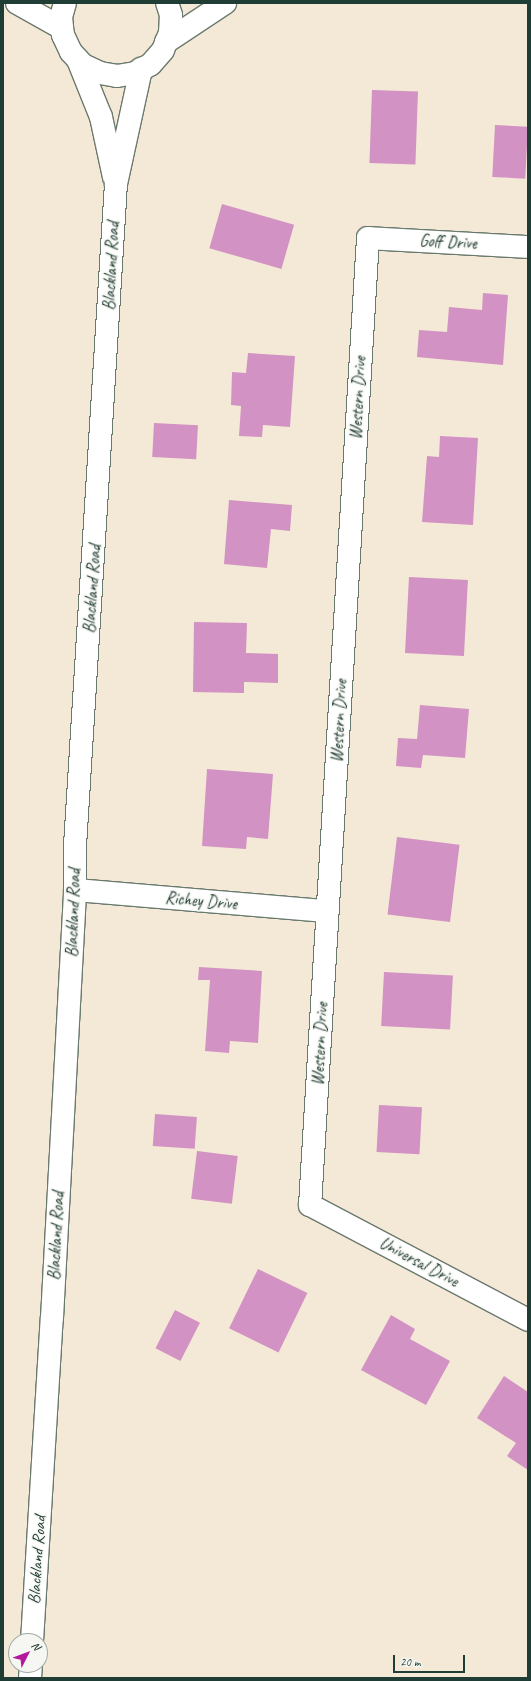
<!DOCTYPE html>
<style>
body{margin:0}
#map{position:relative;width:531px;height:1681px;overflow:hidden;background:#f4e9d6;font-family:Caveat,sans-serif}
div>[style]{position:absolute}
.building>*{inset:0;background:#d292c3;transform-origin:0 0}
.roads{filter:drop-shadow(1px 0 #6a796d) drop-shadow(-1px 0 #6a796d) drop-shadow(0 1px #6a796d) drop-shadow(0 -1px #6a796d)}
.minor>*{height:22px;margin:-11px;padding:0 11px;transform-origin:11px;border-radius:11px;background:#fff}
span{translate:-50% -50%;white-space:nowrap;text-align:center;line-height:1.15;-webkit-text-stroke:3px #f6f6f2;paint-order:stroke}
.street-label{font-size:17px;color:#1f3d34}
.frame{position:absolute;inset:0;border:4px solid #1f3d34;pointer-events:none}
.north{position:absolute;left:8px;top:1633px;width:40px;height:40px;box-sizing:border-box;background:#f6f6f2;border:1px solid #a0aca6;border-radius:50%;rotate:48deg;font-size:11px;font-weight:700;line-height:16px;text-align:center;color:#1f3d34}
.north::after{content:'';display:block;margin:auto;width:14px;height:18px;background:#b5179e;clip-path:polygon(50% 0,100% 100%,50% 72%,0 100%)}
.scale{position:absolute;left:393px;top:1655px;width:72px;height:18px;box-sizing:border-box;border:2px solid #1f3d34;border-top:0;padding-left:5px;font-size:12px;line-height:14px;white-space:nowrap;color:#1f3d34;-webkit-text-stroke:3px #f6f6f2;paint-order:stroke}
</style>
<div id="map">
<div class="building">
<div style="left:372px;top:90px;width:46px;height:73px;rotate:2deg"></div>
<div style="left:495px;top:125px;width:33px;height:52px;rotate:3deg"></div>
<div style="left:222px;top:204px;width:75px;height:46px;rotate:16deg"></div>
<div style="clip-path:polygon(483px 293px,508px 295px,503px 365px,417px 357px,419px 330px,447px 332px,449px 307px,482px 310px)"></div>
<div style="clip-path:polygon(248px 353px,295px 356px,290px 427px,263px 425px,262px 437px,239px 436px,241px 406px,231px 405px,232px 372px,246px 373px)"></div>
<div style="left:154px;top:423px;width:44px;height:34px;rotate:3deg"></div>
<div style="clip-path:polygon(440px 436px,478px 438px,473px 525px,422px 522px,427px 456px,439px 457px)"></div>
<div style="clip-path:polygon(229px 500px,292px 505px,290px 531px,271px 529px,267px 568px,224px 564px)"></div>
<div style="left:409px;top:577px;width:59px;height:76px;rotate:3deg"></div>
<div style="clip-path:polygon(194px 622px,247px 623px,246px 653px,278px 654px,278px 683px,244px 682px,244px 693px,193px 692px)"></div>
<div style="clip-path:polygon(420px 705px,469px 709px,465px 758px,423px 755px,421px 768px,396px 766px,398px 738px,417px 739px)"></div>
<div style="clip-path:polygon(207px 769px,273px 774px,268px 839px,247px 837px,246px 849px,202px 846px)"></div>
<div style="left:397px;top:837px;width:63px;height:78px;rotate:7deg"></div>
<div style="clip-path:polygon(199px 967px,262px 971px,258px 1043px,230px 1041px,229px 1053px,205px 1051px,210px 980px,198px 980px)"></div>
<div style="left:384px;top:972px;width:69px;height:54px;rotate:3deg"></div>
<div style="left:379px;top:1105px;width:43px;height:47px;rotate:3deg"></div>
<div style="left:155px;top:1114px;width:42px;height:32px;rotate:4deg"></div>
<div style="left:197px;top:1151px;width:41px;height:48px;rotate:7deg"></div>
<div style="left:258px;top:1269px;width:55px;height:66px;rotate:26deg"></div>
<div style="left:175px;top:1310px;width:28px;height:43px;rotate:27deg"></div>
<div style="clip-path:polygon(391px 1315px,415px 1329px,410px 1339px,450px 1361px,426px 1405px,361px 1370px)"></div>
<div style="clip-path:polygon(504px 1376px,528px 1392px,528px 1470px,507px 1456px,516px 1443px,477px 1418px)"></div>
</div>
<div class="roads">
<div class="minor">
<div style="left:17px;top:3px;width:51px;rotate:29.1deg"></div>
<div style="left:65px;top:3px;width:15px;rotate:106deg"></div>
<div style="left:61px;top:17px;width:18px;rotate:84deg"></div>
<div style="left:63px;top:35px;width:19px;rotate:65deg"></div>
<div style="left:71px;top:52px;width:18px;rotate:47deg"></div>
<div style="left:83px;top:65px;width:19px;rotate:25deg"></div>
<div style="left:100px;top:73px;width:17px;rotate:10deg"></div>
<div style="left:117px;top:76px;width:18px;rotate:-9deg"></div>
<div style="left:135px;top:73px;width:18px;rotate:-29deg"></div>
<div style="left:151px;top:64px;width:18px;rotate:-49deg"></div>
<div style="left:163px;top:50px;width:18px;rotate:-68deg"></div>
<div style="left:170px;top:33px;width:18px;rotate:-87deg"></div>
<div style="left:171px;top:15px;width:13px;rotate:-108deg"></div>
<div style="left:166px;top:42px;width:71px;rotate:-33.5deg"></div>
<div style="left:78px;top:60px;width:61px;rotate:68deg"></div>
<div style="left:101px;top:117px;width:61px;rotate:77.8deg"></div>
<div style="left:528px;top:247px;width:160px;rotate:-176.8deg"></div>
<div style="left:368px;top:238px;width:969px;rotate:93.43deg"></div>
<div style="left:310px;top:1205px;width:246px;rotate:27.8deg"></div>
<div style="left:75px;top:890px;width:253px;rotate:4.8deg"></div>
<div style="left:32px;top:1641px;width:324px;rotate:-86.5deg"></div>
<div style="left:52px;top:1318px;width:429px;rotate:-86.9deg"></div>
<div style="left:75px;top:890px;width:44px;rotate:-90deg"></div>
<div style="left:75px;top:846px;width:663px;rotate:-86.46deg"></div>
<div style="left:116px;top:184px;width:118px;rotate:-77.7deg"></div>
<div style="left:30px;top:1678px;width:13px;rotate:-86deg"></div>
</div>
</div>
<div class="street-label">
<span style="left:448px;top:242px;rotate:3deg">Goff Drive</span>
<span style="left:111px;top:266px;rotate:-87deg">Blackland Road</span>
<span style="left:358px;top:398px;rotate:-87deg">Western Drive</span>
<span style="left:92px;top:589px;rotate:-86deg">Blackland Road</span>
<span style="left:339px;top:721px;rotate:-87deg">Western Drive</span>
<span style="left:201px;top:901px;rotate:5deg">Richey Drive</span>
<span style="left:73px;top:913px;rotate:-88deg">Blackland Road</span>
<span style="left:320px;top:1044px;rotate:-87deg">Western Drive</span>
<span style="left:56px;top:1236px;rotate:-87deg">Blackland Road</span>
<span style="left:419px;top:1262px;rotate:28deg">Universal Drive</span>
<span style="left:37px;top:1560px;rotate:-86deg">Blackland Road</span>
</div>
<div class="frame"></div>
<div class="north">N</div>
<div class="scale">20 m</div>
</div>
